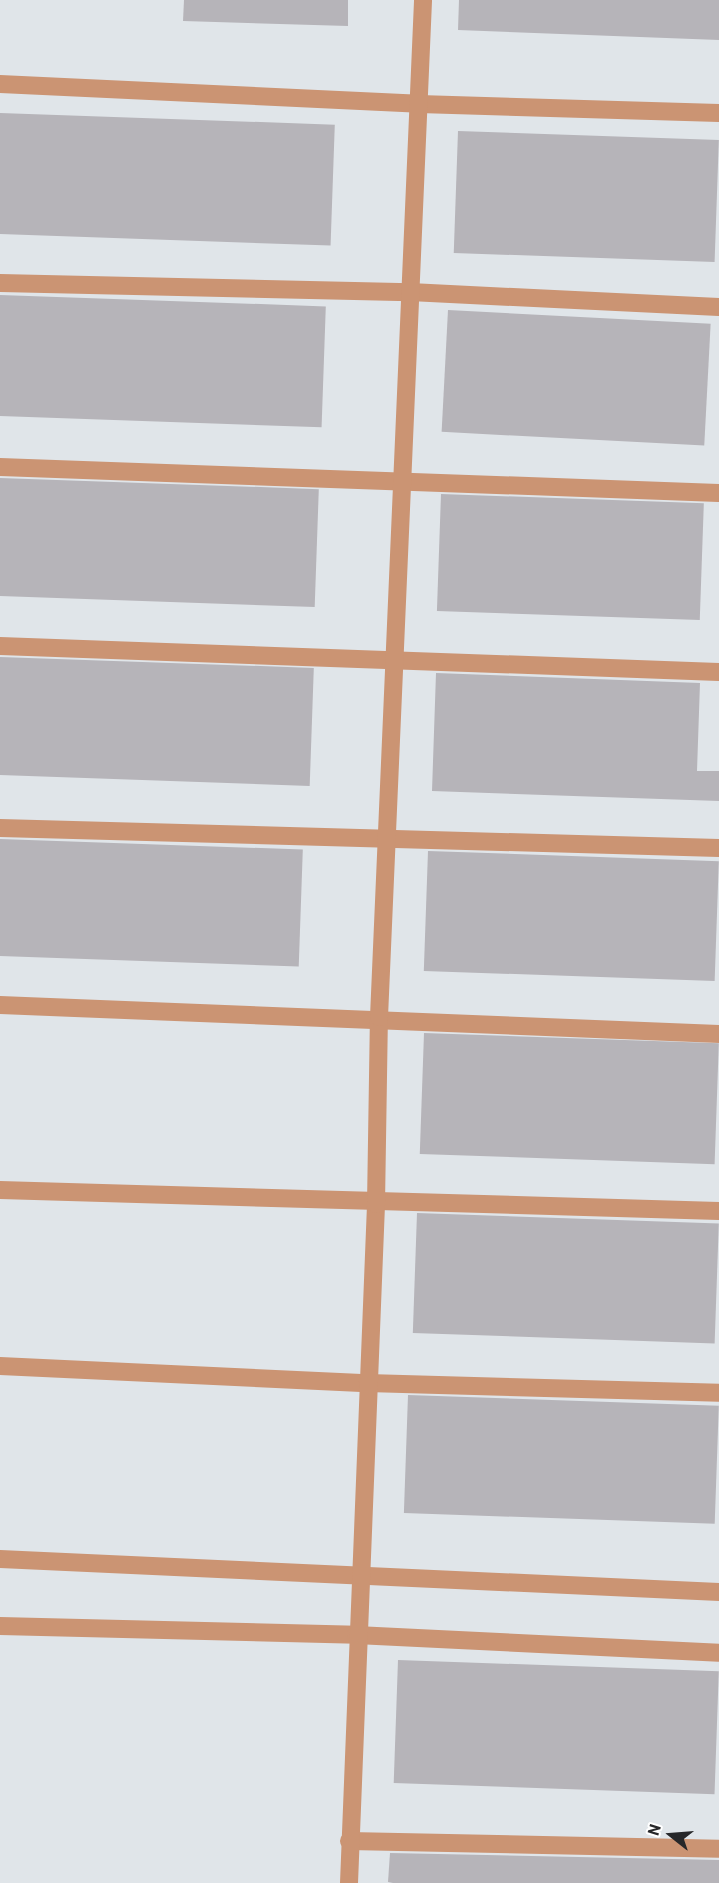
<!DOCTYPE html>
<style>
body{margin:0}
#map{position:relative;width:719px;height:1883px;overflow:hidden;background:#e0e5e9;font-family:Barlow,sans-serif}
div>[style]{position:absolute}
.building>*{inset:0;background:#b6b4b9;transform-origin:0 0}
.minor>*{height:18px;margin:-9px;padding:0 9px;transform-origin:9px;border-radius:9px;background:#cb9473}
span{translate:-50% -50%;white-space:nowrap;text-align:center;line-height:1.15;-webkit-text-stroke:5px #fff;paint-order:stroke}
.north{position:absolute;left:641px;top:1805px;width:60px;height:60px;-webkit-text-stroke:4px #fff;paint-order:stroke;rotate:287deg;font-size:16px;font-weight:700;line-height:24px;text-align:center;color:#262729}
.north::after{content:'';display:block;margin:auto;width:21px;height:27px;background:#262729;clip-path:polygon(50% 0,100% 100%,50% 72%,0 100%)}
</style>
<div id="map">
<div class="building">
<div style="clip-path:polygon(184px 0,348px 0,348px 26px,183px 21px)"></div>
<div style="clip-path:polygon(459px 0,719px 0,719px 40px,458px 30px)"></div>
<div style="left:0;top:113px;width:335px;height:121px;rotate:2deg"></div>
<div style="left:458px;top:131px;width:261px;height:122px;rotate:2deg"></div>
<div style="left:0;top:295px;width:326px;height:121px;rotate:2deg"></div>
<div style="left:448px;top:310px;width:263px;height:122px;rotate:3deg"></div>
<div style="left:0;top:478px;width:319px;height:118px;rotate:2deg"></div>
<div style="left:441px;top:494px;width:263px;height:117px;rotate:2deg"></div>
<div style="left:0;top:657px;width:314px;height:118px;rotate:2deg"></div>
<div style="clip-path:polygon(436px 673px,700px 683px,697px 771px,719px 771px,719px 801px,432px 791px)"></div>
<div style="left:0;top:839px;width:303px;height:117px;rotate:2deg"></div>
<div style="left:428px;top:851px;width:291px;height:120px;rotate:2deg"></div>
<div style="left:424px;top:1033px;width:295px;height:121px;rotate:2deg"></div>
<div style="left:417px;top:1213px;width:302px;height:120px;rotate:2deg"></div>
<div style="left:408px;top:1395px;width:311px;height:118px;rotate:2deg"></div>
<div style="left:398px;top:1660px;width:321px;height:123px;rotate:2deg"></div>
<div style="clip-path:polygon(390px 1853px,719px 1860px,719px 1883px,393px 1883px,388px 1882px)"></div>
</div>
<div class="minor">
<div style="left:0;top:84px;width:419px;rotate:2.7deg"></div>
<div style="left:419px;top:104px;width:300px;rotate:1.7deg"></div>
<div style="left:0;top:283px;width:410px;rotate:1.3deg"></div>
<div style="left:410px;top:292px;width:309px;rotate:2.8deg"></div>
<div style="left:0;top:467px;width:719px;rotate:2.07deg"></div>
<div style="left:0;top:646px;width:719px;rotate:2.07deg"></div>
<div style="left:0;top:828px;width:719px;rotate:1.59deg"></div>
<div style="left:0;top:1005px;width:720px;rotate:2.31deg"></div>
<div style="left:0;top:1190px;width:719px;rotate:1.67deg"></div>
<div style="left:0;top:1366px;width:367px;rotate:2.7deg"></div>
<div style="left:367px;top:1383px;width:352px;rotate:1.6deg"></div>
<div style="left:0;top:1559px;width:720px;rotate:2.63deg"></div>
<div style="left:0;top:1626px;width:356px;rotate:1.4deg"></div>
<div style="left:356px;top:1635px;width:363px;rotate:2.8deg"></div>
<div style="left:349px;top:1841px;width:370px;rotate:1.2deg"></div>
<div style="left:349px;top:1883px;width:680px;rotate:-87.72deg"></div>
<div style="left:376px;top:1204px;width:187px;rotate:-89.1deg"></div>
<div style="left:379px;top:1017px;width:1018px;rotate:-87.52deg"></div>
</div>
<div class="north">N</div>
</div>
